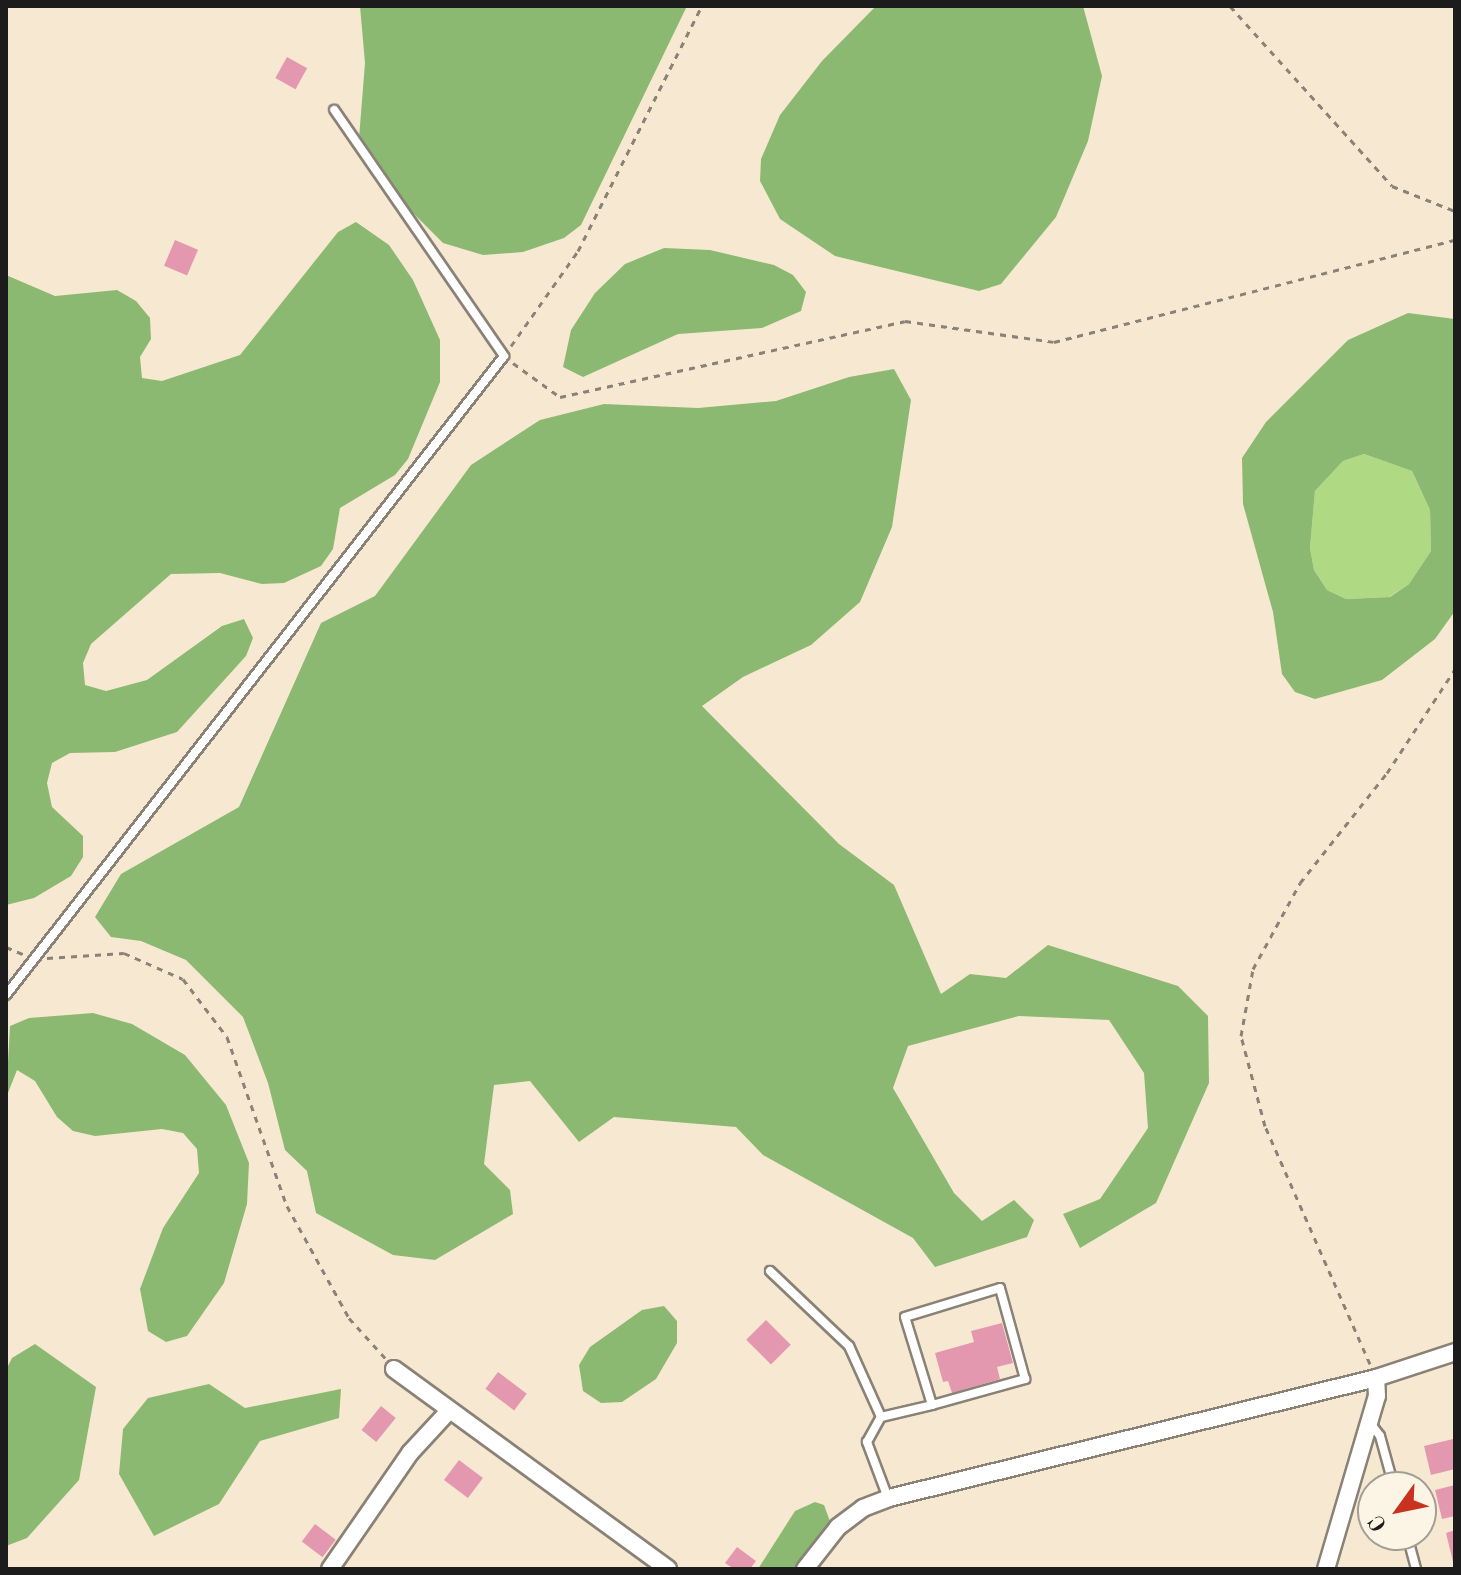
<!DOCTYPE html>
<meta charset="utf-8">
<style>
body{margin:0}
#map{position:relative;width:1461px;height:1575px;overflow:hidden;background:#f7e9d1;font-family:"Old Standard TT",serif}
div>[style]{position:absolute}
.green>*{inset:0;background:#b0d983}
.forest>*{inset:0;background:#8cb971}
.building>*{inset:0;background:#e498b0;transform-origin:0 0}
.path>*{height:3px;margin-top:-1.5px;transform-origin:0;background:repeating-linear-gradient(90deg,#8a8276 0 6px,transparent 0 12px)}
.roads{filter:drop-shadow(2px 0 #8a8276) drop-shadow(-2px 0 #8a8276) drop-shadow(0 2px #8a8276) drop-shadow(0 -2px #8a8276)}
.service>*{height:8px;margin:-4px;padding:0 4px;transform-origin:4px;border-radius:4px;background:#fff}
.minor>*{height:16px;margin:-8px;padding:0 8px;transform-origin:8px;border-radius:8px;background:#fff}
span{translate:-50% -50%;white-space:nowrap;text-align:center;line-height:1.15;-webkit-text-stroke:8px #fcf5e5;paint-order:stroke}
.frame{position:absolute;inset:0;border:8px solid #1c1c1c;pointer-events:none}
.north{position:absolute;left:1357px;top:1471px;width:80px;height:80px;box-sizing:border-box;background:#fcf5e5;border:2px solid #a29e95;border-radius:50%;rotate:237deg;font-size:22px;font-weight:700;line-height:32px;text-align:center;color:#1c1c1c}
.north::after{content:'';display:block;margin:auto;width:28px;height:36px;background:#c8321e;clip-path:polygon(50% 0,100% 100%,50% 72%,0 100%)}
</style>
<div id="map">
<div class="green">
<div style="clip-path:polygon(1364px 454px,1412px 471px,1430px 510px,1431px 551px,1409px 584px,1389px 597px,1346px 599px,1327px 590px,1314px 570px,1310px 548px,1315px 491px,1343px 461px)"></div>
</div>
<div class="forest">
<div style="clip-path:polygon(360px 6px,687px 6px,581px 225px,564px 238px,523px 252px,483px 255px,443px 243px,410px 210px,359px 138px,365px 63px)"></div>
<div style="clip-path:polygon(876px 6px,1083px 6px,1102px 76px,1088px 141px,1056px 217px,1001px 284px,979px 291px,835px 256px,780px 219px,760px 181px,761px 159px,780px 115px,822px 61px)"></div>
<div style="clip-path:polygon(356px 222px,389px 245px,413px 280px,440px 340px,440px 382px,408px 459px,395px 475px,340px 508px,333px 549px,321px 566px,284px 583px,262px 584px,220px 573px,171px 574px,91px 644px,83px 663px,85px 685px,106px 691px,147px 680px,222px 626px,244px 619px,253px 638px,246px 656px,177px 732px,115px 752px,70px 753px,52px 763px,47px 783px,52px 807px,83px 836px,83px 857px,71px 876px,34px 898px,6px 905px,6px 275px,55px 296px,117px 290px,136px 301px,150px 318px,151px 339px,140px 357px,142px 378px,162px 381px,240px 355px,338px 232px)"></div>
<div style="clip-path:polygon(664px 248px,710px 250px,774px 265px,793px 275px,806px 292px,801px 311px,762px 328px,678px 334px,583px 377px,563px 367px,571px 330px,595px 293px,625px 264px)"></div>
<div style="clip-path:polygon(evenodd,1408px 313px,1455px 319px,1455px 611px,1435px 639px,1382px 680px,1315px 699px,1295px 692px,1282px 674px,1273px 612px,1243px 504px,1242px 458px,1266px 422px,1348px 340px,1408px 313px,1364px 454px,1412px 471px,1430px 510px,1431px 551px,1409px 584px,1390px 597px,1346px 599px,1327px 590px,1314px 570px,1310px 548px,1315px 491px,1343px 461px,1364px 454px)"></div>
<div style="clip-path:polygon(894px 369px,911px 400px,892px 527px,860px 602px,811px 645px,743px 677px,702px 706px,839px 844px,894px 885px,941px 994px,970px 974px,1006px 978px,1048px 945px,1178px 986px,1208px 1016px,1209px 1083px,1156px 1203px,1080px 1248px,1063px 1214px,1100px 1199px,1148px 1128px,1144px 1073px,1109px 1020px,1019px 1016px,908px 1046px,893px 1088px,954px 1193px,982px 1221px,1014px 1200px,1034px 1220px,1027px 1237px,935px 1267px,913px 1238px,763px 1155px,736px 1127px,614px 1117px,579px 1142px,530px 1081px,494px 1085px,484px 1164px,510px 1190px,513px 1214px,435px 1260px,393px 1255px,316px 1213px,307px 1171px,285px 1150px,268px 1083px,243px 1017px,186px 960px,141px 941px,111px 937px,95px 917px,121px 874px,239px 807px,321px 623px,375px 596px,471px 465px,540px 420px,604px 404px,698px 408px,776px 401px,849px 377px)"></div>
<div style="clip-path:polygon(93px 1013px,132px 1024px,185px 1055px,226px 1105px,249px 1163px,247px 1204px,224px 1283px,187px 1336px,166px 1342px,148px 1331px,140px 1289px,163px 1228px,199px 1173px,197px 1149px,183px 1133px,162px 1129px,95px 1136px,73px 1131px,57px 1117px,35px 1081px,17px 1070px,6px 1098px,10px 1026px,29px 1018px)"></div>
<div style="clip-path:polygon(664px 1306px,677px 1321px,677px 1343px,656px 1379px,622px 1402px,601px 1403px,583px 1391px,579px 1365px,590px 1347px,642px 1310px)"></div>
<div style="clip-path:polygon(35px 1344px,96px 1387px,79px 1480px,27px 1538px,6px 1546px,6px 1370px,12px 1358px)"></div>
<div style="clip-path:polygon(209px 1384px,245px 1408px,341px 1389px,339px 1418px,260px 1441px,219px 1504px,154px 1536px,119px 1474px,123px 1429px,148px 1398px)"></div>
<div style="clip-path:polygon(815px 1502px,824px 1505px,831px 1524px,800px 1569px,758px 1569px,795px 1511px)"></div>
</div>
<div class="building">
<div style="left:287px;top:57px;width:23px;height:24px;rotate:29deg"></div>
<div style="left:175px;top:240px;width:25px;height:28px;rotate:23deg"></div>
<div style="left:766px;top:1320px;width:35px;height:28px;rotate:45deg"></div>
<div style="clip-path:polygon(1002px 1323px,1013px 1363px,997px 1367px,1000px 1379px,952px 1393px,948px 1381px,943px 1382px,935px 1353px,974px 1342px,971px 1331px)"></div>
<div style="left:498px;top:1372px;width:36px;height:21px;rotate:37deg"></div>
<div style="left:381px;top:1406px;width:19px;height:31px;rotate:39deg"></div>
<div style="clip-path:polygon(1453px 1439px,1455px 1469px,1431px 1475px,1424px 1446px)"></div>
<div style="left:459px;top:1460px;width:30px;height:25px;rotate:37deg"></div>
<div style="clip-path:polygon(1455px 1485px,1455px 1516px,1442px 1519px,1435px 1490px)"></div>
<div style="left:315px;top:1524px;width:26px;height:22px;rotate:37deg"></div>
<div style="clip-path:polygon(1455px 1530px,1455px 1566px,1454px 1566px,1446px 1533px)"></div>
<div style="clip-path:polygon(737px 1547px,756px 1561px,750px 1569px,734px 1569px,725px 1563px)"></div>
</div>
<div class="path">
<div style="left:1230px;top:6px;width:242px;rotate:48deg"></div>
<div style="left:1392px;top:186px;width:68px;rotate:21.6deg"></div>
<div style="left:511px;top:346px;width:116px;rotate:-54.8deg"></div>
<div style="left:578px;top:251px;width:275px;rotate:-63.2deg"></div>
<div style="left:513px;top:363px;width:58px;rotate:35.9deg"></div>
<div style="left:560px;top:397px;width:353px;rotate:-12.4deg"></div>
<div style="left:905px;top:321px;width:150px;rotate:8deg"></div>
<div style="left:1054px;top:342px;width:414px;rotate:-14.3deg"></div>
<div style="left:6px;top:947px;width:21px;rotate:23deg"></div>
<div style="left:47px;top:958px;width:77px;rotate:-3.7deg"></div>
<div style="left:124px;top:953px;width:64px;rotate:23.8deg"></div>
<div style="left:183px;top:979px;width:73px;rotate:52.8deg"></div>
<div style="left:227px;top:1037px;width:179px;rotate:70.5deg"></div>
<div style="left:287px;top:1206px;width:128px;rotate:61deg"></div>
<div style="left:349px;top:1318px;width:55px;rotate:47.9deg"></div>
<div style="left:1370px;top:1364px;width:260px;rotate:-113.8deg"></div>
<div style="left:1265px;top:1126px;width:93px;rotate:-104.9deg"></div>
<div style="left:1241px;top:1036px;width:68px;rotate:-79.8deg"></div>
<div style="left:1253px;top:969px;width:98px;rotate:-61.3deg"></div>
<div style="left:1300px;top:883px;width:140px;rotate:-51.7deg"></div>
<div style="left:1387px;top:773px;width:124px;rotate:-56.8deg"></div>
</div>
<div class="roads">
<div class="service">
<div style="left:6px;top:995px;width:810px;rotate:-52.07deg"></div>
<div style="left:504px;top:356px;width:299px;rotate:-124.6deg"></div>
<div style="left:770px;top:1271px;width:109px;rotate:43.5deg"></div>
<div style="left:849px;top:1346px;width:78px;rotate:65.7deg"></div>
<div style="left:1370px;top:1423px;width:16px;rotate:52deg"></div>
<div style="left:1380px;top:1436px;width:53px;rotate:74.6deg"></div>
<div style="left:888px;top:1498px;width:60px;rotate:-110.6deg"></div>
<div style="left:867px;top:1442px;width:29px;rotate:-61deg"></div>
<div style="left:881px;top:1417px;width:52px;rotate:-13.2deg"></div>
<div style="left:932px;top:1405px;width:97px;rotate:-15.6deg"></div>
<div style="left:1025px;top:1379px;width:94px;rotate:-105.4deg"></div>
<div style="left:1000px;top:1288px;width:99px;rotate:163deg"></div>
<div style="left:905px;top:1317px;width:92px;rotate:72.9deg"></div>
<div style="left:1407px;top:1535px;width:35px;rotate:75deg"></div>
</div>
<div class="minor">
<div style="left:394px;top:1369px;width:339px;rotate:36.1deg"></div>
<div style="left:330px;top:1569px;width:141px;rotate:-55.4deg"></div>
<div style="left:410px;top:1453px;width:56px;rotate:-47.2deg"></div>
<div style="left:805px;top:1569px;width:53px;rotate:-51.8deg"></div>
<div style="left:838px;top:1527px;width:31px;rotate:-37deg"></div>
<div style="left:863px;top:1508px;width:28px;rotate:-21deg"></div>
<div style="left:889px;top:1498px;width:502px;rotate:-13.84deg"></div>
<div style="left:1376px;top:1378px;width:83px;rotate:-18.2deg"></div>
<div style="left:1326px;top:1569px;width:180px;rotate:-73.6deg"></div>
<div style="left:1377px;top:1396px;width:18px;rotate:-93deg"></div>
</div>
</div>
<div class="frame"></div>
<div class="north">С</div>
</div>
